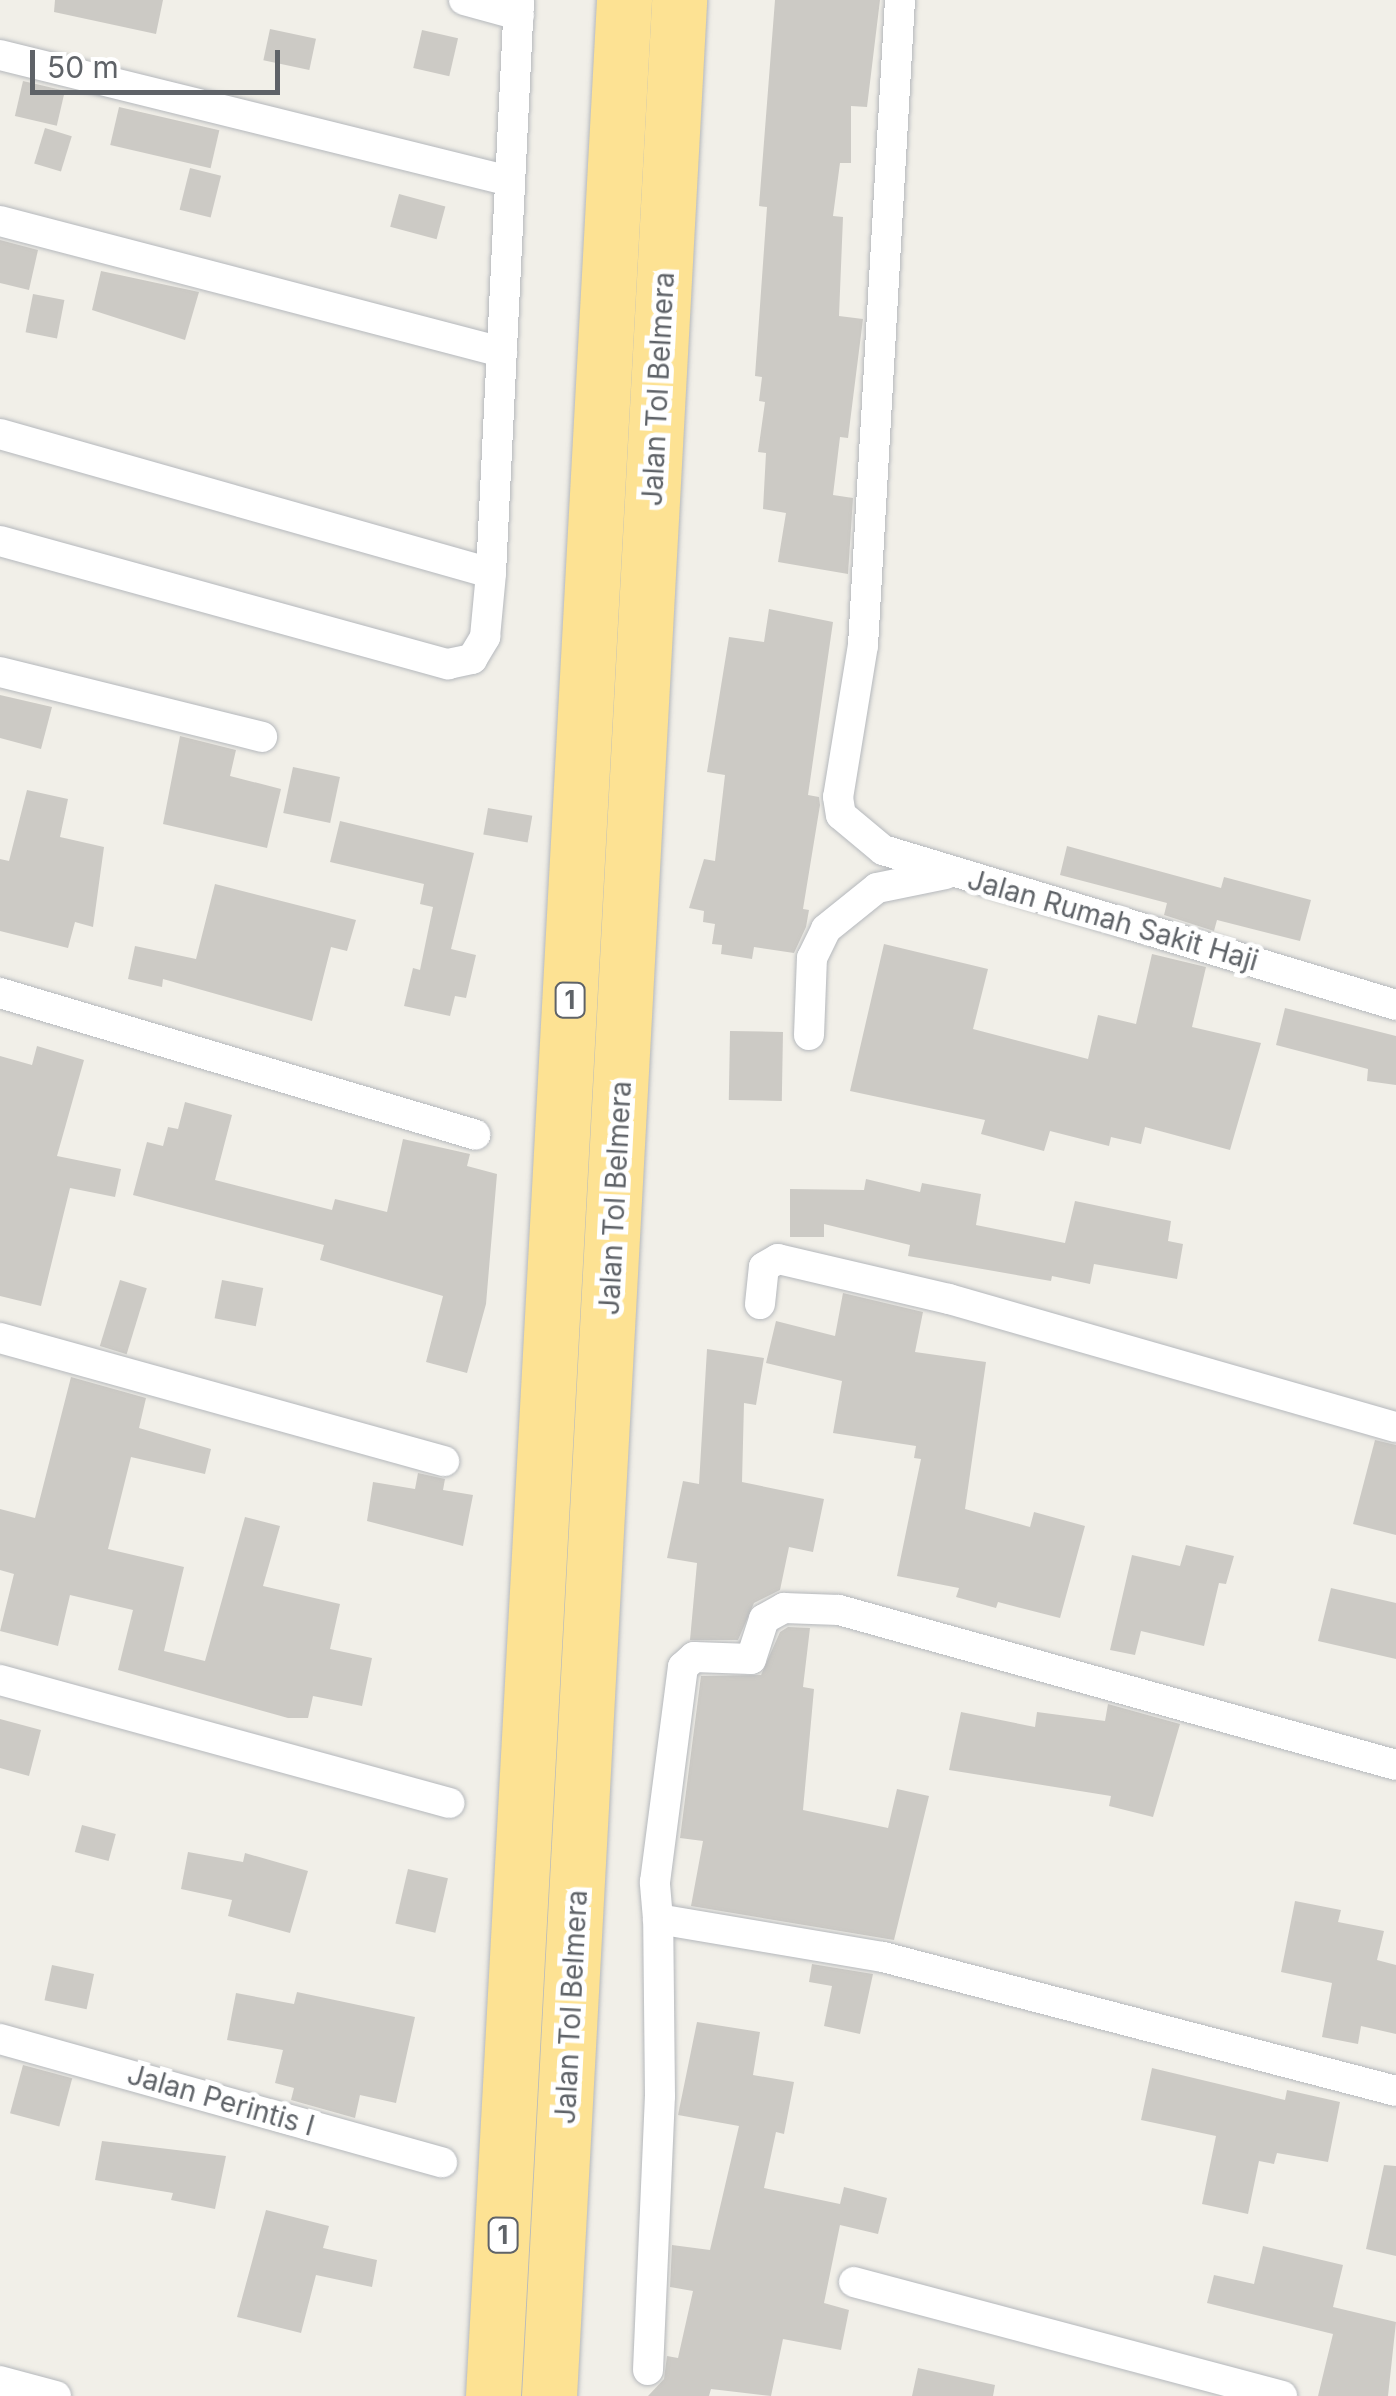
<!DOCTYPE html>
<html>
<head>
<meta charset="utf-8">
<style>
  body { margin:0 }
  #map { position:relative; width:1396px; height:2396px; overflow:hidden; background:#f1efe8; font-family:Inter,sans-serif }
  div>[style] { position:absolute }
  .building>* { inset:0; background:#cccac5; transform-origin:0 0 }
  .roads { filter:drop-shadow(0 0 2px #b5b8bc) drop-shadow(0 0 2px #b5b8bc) }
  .minor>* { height:30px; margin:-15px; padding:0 15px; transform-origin:15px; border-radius:15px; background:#fff }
  .motorway>* { height:55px; margin:-27.5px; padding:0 27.5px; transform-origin:27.5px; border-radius:27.5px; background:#fde293 }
  span { translate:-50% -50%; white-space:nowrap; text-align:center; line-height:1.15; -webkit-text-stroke:10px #fff; paint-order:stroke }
  .shield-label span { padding:2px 8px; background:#fff; border:2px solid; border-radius:8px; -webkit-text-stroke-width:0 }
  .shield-label { font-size:25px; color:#5f6368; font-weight:700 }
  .street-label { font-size:28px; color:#5f6368 }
  .scale { position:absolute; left:30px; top:50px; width:250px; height:45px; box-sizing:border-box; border:5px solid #5f6368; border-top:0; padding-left:12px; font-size:30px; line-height:35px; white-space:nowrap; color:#5f6368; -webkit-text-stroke:8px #fff; paint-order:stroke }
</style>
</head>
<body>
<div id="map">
  <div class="building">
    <div style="clip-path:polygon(55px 0,163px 0,156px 34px,54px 12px)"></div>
    <div style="clip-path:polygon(775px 0,880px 0,867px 107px,851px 106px,851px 163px,840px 163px,833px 216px,843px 217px,839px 316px,863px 319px,848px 438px,840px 437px,833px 495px,853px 498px,848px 574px,778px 562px,786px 513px,763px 509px,766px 453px,758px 452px,765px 402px,759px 401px,762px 377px,755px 376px,767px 207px,759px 206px)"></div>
    <div style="left:270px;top:29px;width:47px;height:32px;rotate:12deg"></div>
    <div style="left:422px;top:30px;width:37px;height:39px;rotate:13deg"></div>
    <div style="left:23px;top:81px;width:43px;height:36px;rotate:13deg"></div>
    <div style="left:119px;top:107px;width:103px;height:39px;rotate:13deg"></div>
    <div style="left:45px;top:128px;width:28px;height:37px;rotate:17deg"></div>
    <div style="left:190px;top:168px;width:32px;height:43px;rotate:14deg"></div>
    <div style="left:399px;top:194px;width:48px;height:34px;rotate:15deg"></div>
    <div style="clip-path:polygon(0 240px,38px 250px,29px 290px,0 283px)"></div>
    <div style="clip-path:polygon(101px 271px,199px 292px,185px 340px,92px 310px)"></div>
    <div style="left:33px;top:294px;width:32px;height:39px;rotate:11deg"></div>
    <div style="clip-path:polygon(769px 609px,833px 622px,808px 795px,819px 797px,820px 805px,803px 909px,809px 910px,806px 927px,794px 953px,754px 947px,752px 959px,721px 954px,722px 945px,712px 944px,715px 924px,703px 922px,704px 911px,689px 908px,704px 859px,715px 861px,725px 775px,707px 772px,729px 637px,764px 642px)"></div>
    <div style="clip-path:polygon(0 695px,52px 707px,41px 749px,0 738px)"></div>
    <div style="clip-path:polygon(180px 736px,236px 750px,230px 776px,281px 789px,267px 848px,163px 824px)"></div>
    <div style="left:293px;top:767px;width:48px;height:47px;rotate:12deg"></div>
    <div style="clip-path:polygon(27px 790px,68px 799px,60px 837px,104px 847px,93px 927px,75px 922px,68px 948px,0 931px,0 859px,9px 861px)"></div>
    <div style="left:488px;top:808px;width:45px;height:27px;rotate:10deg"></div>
    <div style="clip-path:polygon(340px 821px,474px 853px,451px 949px,476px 955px,466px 998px,455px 996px,450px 1016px,404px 1006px,413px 968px,420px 970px,433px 907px,420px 904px,424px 884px,330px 862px)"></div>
    <div style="clip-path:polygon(1067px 846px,1221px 888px,1224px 877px,1311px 900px,1300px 941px,1217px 920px,1214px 931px,1164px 915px,1167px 903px,1060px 875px)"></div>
    <div style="clip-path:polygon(215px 884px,356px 920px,347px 951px,331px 947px,312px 1021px,163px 979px,162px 987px,128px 979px,135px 946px,196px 959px)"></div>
    <div style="clip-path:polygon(884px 944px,988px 969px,973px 1029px,1088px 1059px,1098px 1015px,1136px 1024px,1152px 954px,1206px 967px,1192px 1027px,1261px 1043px,1230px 1150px,1145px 1127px,1141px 1144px,1111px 1137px,1109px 1146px,1050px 1131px,1044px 1151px,981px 1134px,985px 1120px,850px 1091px)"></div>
    <div style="clip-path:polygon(1285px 1008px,1396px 1036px,1396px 1085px,1367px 1081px,1368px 1069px,1276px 1045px)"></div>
    <div style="left:730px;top:1031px;width:53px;height:69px;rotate:1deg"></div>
    <div style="clip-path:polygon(37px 1046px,84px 1060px,57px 1156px,121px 1169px,115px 1197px,70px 1188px,41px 1306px,0 1296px,0 1056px,32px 1065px)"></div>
    <div style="clip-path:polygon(185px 1102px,232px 1115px,215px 1180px,332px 1210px,335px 1199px,387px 1212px,403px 1139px,470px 1154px,467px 1166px,497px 1174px,486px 1304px,467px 1373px,426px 1362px,443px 1296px,320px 1260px,324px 1245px,133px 1195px,147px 1142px,163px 1146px,168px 1127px,178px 1129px)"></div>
    <div style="clip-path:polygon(866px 1179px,920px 1192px,922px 1183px,981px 1194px,976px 1225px,1065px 1243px,1075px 1201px,1171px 1221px,1168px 1241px,1183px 1244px,1177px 1279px,1094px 1264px,1090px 1284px,1052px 1276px,1051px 1281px,908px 1256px,910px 1245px,824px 1224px,824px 1237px,790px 1237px,790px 1189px,864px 1190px)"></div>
    <div style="left:120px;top:1280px;width:28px;height:69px;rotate:17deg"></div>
    <div style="left:222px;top:1280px;width:42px;height:39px;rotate:11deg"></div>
    <div style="clip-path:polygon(843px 1293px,923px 1312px,915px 1352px,986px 1362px,965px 1509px,1030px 1527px,1034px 1512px,1085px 1526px,1060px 1618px,998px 1602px,996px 1608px,956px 1597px,959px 1588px,897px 1576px,921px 1459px,914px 1458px,916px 1446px,833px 1433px,842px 1381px,766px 1363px,776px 1321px,835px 1336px)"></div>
    <div style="clip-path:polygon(707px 1349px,764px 1358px,756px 1405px,744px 1403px,742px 1482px,824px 1499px,813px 1552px,789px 1547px,780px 1590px,754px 1603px,738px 1640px,690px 1640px,697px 1563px,667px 1558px,683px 1481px,699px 1484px)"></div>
    <div style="clip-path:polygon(71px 1377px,146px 1398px,139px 1428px,211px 1449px,205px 1474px,131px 1457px,108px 1549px,184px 1567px,164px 1651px,205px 1661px,245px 1517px,280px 1526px,263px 1586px,340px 1604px,330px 1649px,372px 1658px,362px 1706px,313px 1696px,308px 1718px,288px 1718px,118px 1670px,133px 1610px,70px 1595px,58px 1646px,0 1631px,14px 1574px,0 1570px,0 1509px,35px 1518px)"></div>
    <div style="clip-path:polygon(1375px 1440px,1396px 1445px,1396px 1535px,1353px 1524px)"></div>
    <div style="clip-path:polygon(418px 1473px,445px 1479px,443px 1490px,473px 1495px,463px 1546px,367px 1521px,373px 1482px,415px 1489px)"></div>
    <div style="clip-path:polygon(1186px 1545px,1234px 1556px,1226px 1584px,1219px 1583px,1204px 1646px,1141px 1631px,1135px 1655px,1110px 1650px,1132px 1555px,1180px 1566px)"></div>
    <div style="clip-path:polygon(1331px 1588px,1396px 1603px,1396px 1659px,1318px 1641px)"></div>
    <div style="clip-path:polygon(788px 1627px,810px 1628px,803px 1687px,814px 1689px,803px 1810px,888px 1828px,897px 1789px,929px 1796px,894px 1940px,691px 1906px,703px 1841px,680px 1838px,701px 1676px,761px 1675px,780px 1632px)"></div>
    <div style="clip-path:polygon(1108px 1704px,1180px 1724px,1153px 1817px,1109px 1806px,1111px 1796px,949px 1770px,961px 1712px,1035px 1727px,1037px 1712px,1105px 1721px)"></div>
    <div style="clip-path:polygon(0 1719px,41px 1730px,29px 1776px,0 1768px)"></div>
    <div style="left:82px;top:1825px;width:35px;height:28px;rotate:15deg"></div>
    <div style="clip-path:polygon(188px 1852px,243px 1862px,245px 1853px,308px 1871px,290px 1933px,228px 1916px,232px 1900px,181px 1889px)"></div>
    <div style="left:408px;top:1869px;width:41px;height:56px;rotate:13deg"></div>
    <div style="clip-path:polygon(1295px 1901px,1341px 1910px,1338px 1922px,1384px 1931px,1377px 1960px,1396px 1965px,1396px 2034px,1361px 2026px,1358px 2044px,1322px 2037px,1332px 1983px,1281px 1972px)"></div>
    <div style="clip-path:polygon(812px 1964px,873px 1974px,860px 2034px,824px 2026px,832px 1986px,809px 1982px)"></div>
    <div style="left:52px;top:1965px;width:43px;height:36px;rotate:12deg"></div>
    <div style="clip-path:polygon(297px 1992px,415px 2017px,396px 2103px,360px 2095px,355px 2118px,291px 2100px,294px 2088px,275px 2083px,283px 2050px,227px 2040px,236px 1993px,294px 2004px)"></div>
    <div style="clip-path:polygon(697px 2022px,760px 2032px,753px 2075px,794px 2082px,784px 2134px,776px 2132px,764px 2188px,840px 2204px,844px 2187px,887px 2198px,878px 2234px,840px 2225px,824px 2303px,849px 2310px,841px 2350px,783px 2339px,771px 2396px,711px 2389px,709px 2396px,648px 2396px,664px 2379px,667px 2356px,678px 2358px,693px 2291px,670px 2287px,672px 2245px,710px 2250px,739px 2126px,678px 2115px)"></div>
    <div style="left:23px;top:2065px;width:51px;height:50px;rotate:15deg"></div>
    <div style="clip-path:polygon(1152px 2068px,1285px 2100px,1287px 2090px,1340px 2102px,1328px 2162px,1277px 2153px,1274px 2164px,1259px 2161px,1248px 2214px,1202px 2204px,1216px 2136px,1141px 2120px)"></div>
    <div style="clip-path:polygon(102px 2141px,226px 2156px,215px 2209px,171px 2200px,173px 2193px,95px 2180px)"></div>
    <div style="clip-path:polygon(1384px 2165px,1396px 2166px,1396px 2256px,1366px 2249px)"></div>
    <div style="clip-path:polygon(266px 2210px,329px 2226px,323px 2248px,377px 2260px,372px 2287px,316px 2275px,301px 2333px,237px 2317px)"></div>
    <div style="clip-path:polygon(1263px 2246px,1343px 2265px,1333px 2307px,1396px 2322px,1388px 2396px,1318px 2396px,1333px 2334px,1207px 2303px,1214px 2275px,1254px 2284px)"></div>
    <div style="clip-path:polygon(918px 2368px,995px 2385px,993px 2396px,912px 2396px)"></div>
  </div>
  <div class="roads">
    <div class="minor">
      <div style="left:464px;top:0;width:57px;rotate:15.3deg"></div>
      <div style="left:900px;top:0;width:646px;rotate:93.28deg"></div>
      <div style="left:863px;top:645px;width:154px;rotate:99.3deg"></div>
      <div style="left:838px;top:797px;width:18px;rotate:81deg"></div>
      <div style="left:841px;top:815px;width:55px;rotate:39.8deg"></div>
      <div style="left:883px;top:850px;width:536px;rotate:16.81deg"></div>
      <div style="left:0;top:55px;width:525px;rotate:13.88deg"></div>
      <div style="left:0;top:221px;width:519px;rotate:14.63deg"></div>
      <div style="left:0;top:434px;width:510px;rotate:15.81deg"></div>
      <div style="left:0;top:541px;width:465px;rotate:15.4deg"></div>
      <div style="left:448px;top:664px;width:25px;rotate:-12deg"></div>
      <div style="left:472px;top:659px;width:26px;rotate:-59deg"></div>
      <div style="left:485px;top:637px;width:64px;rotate:-84.6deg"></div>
      <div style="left:491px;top:573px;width:574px;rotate:-87.2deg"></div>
      <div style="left:0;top:672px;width:270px;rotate:13.9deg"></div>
      <div style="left:0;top:993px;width:496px;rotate:16.6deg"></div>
      <div style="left:809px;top:1035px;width:77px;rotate:-87.8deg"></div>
      <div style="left:812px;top:958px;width:32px;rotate:-64deg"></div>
      <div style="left:826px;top:929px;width:65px;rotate:-38.8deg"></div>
      <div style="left:877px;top:888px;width:70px;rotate:-11.5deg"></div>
      <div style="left:760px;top:1304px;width:37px;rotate:-84deg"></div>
      <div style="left:764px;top:1267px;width:16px;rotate:-30deg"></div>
      <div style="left:778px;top:1259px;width:176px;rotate:13.2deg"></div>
      <div style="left:949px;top:1299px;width:465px;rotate:16deg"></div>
      <div style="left:0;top:1338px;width:461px;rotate:15.5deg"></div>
      <div style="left:0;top:1680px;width:466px;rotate:15.3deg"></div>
      <div style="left:658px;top:1919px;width:37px;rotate:-95deg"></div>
      <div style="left:655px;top:1882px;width:217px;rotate:-82.6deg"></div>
      <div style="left:683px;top:1667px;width:15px;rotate:-42deg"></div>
      <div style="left:694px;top:1657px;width:57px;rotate:2deg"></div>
      <div style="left:751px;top:1659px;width:42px;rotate:-72deg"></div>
      <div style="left:764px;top:1619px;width:23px;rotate:-29deg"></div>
      <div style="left:784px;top:1608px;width:55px;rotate:2.1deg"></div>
      <div style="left:839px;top:1610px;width:578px;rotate:15.55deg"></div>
      <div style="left:0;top:2039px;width:459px;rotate:15.6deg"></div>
      <div style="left:854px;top:2282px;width:443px;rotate:14.9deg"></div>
      <div style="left:648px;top:2370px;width:274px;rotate:-87.5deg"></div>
      <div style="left:660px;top:2096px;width:177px;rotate:-90.6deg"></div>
      <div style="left:658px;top:1919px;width:228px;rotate:9.6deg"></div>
      <div style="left:883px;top:1957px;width:530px;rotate:14.64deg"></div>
      <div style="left:0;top:2381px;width:58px;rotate:15deg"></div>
    </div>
    <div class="motorway">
      <div style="left:493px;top:2396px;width:2400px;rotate:-86.87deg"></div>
      <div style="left:549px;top:2396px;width:2400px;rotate:-86.89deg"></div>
    </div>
  </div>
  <div class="shield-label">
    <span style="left:570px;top:1000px">1</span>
    <span style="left:503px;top:2235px">1</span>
  </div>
  <div class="street-label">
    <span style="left:658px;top:389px;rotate:-87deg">Jalan Tol Belmera</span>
    <span style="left:1113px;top:920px;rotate:16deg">Jalan Rumah Sakit Haji</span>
    <span style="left:615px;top:1198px;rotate:-87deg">Jalan Tol Belmera</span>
    <span style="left:571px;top:2007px;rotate:-87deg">Jalan Tol Belmera</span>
    <span style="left:221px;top:2100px;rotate:16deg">Jalan Perintis I</span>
  </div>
  <div class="scale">50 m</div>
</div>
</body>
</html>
